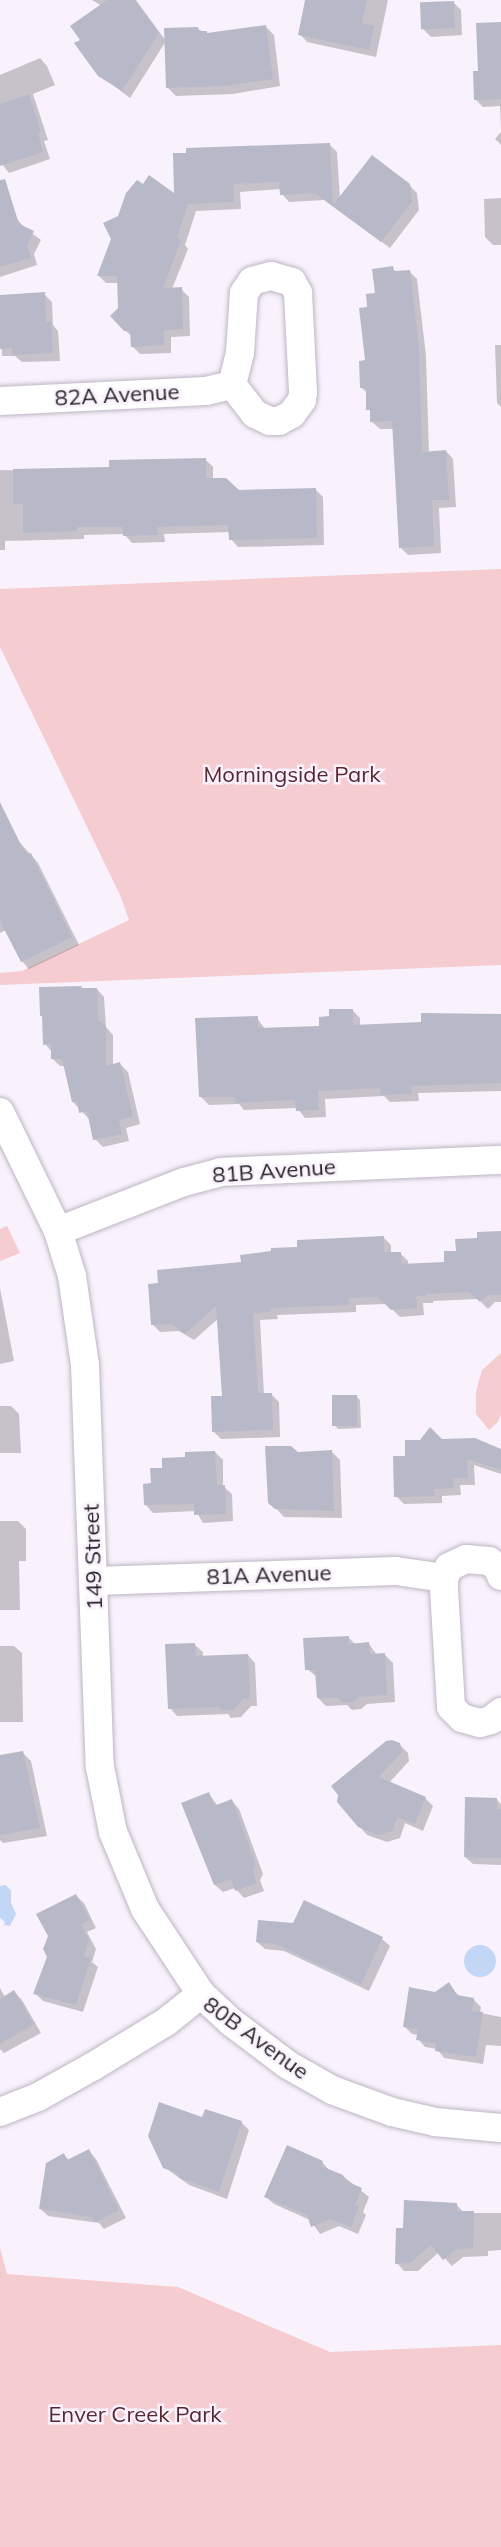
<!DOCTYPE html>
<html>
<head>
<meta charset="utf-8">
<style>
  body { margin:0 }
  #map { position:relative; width:501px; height:2547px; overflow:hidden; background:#f9f2fd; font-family:Mulish,sans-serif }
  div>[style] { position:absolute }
  .green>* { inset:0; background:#f5ccd0 }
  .water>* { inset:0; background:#c1d7f5 }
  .round { border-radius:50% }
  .shadow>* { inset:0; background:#0003 }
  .building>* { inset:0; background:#b8b9c8; transform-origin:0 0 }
  .roads { filter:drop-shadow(0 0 2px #bdb5c2) drop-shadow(0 0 2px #bdb5c2) }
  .street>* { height:28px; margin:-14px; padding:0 14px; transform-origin:14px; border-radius:14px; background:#fff }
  span { translate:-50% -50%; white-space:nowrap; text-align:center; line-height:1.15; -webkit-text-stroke:5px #f9f2fd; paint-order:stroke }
  .street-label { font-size:22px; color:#262227 }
  .park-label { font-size:22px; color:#5a262f }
</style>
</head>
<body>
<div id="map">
  <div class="green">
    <div style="clip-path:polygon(501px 569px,501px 965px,0 985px,0 973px,22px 971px,129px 920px,120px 895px,0 647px,0 589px)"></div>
    <div style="clip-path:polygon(7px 1226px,20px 1253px,0 1261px,0 1229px)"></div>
    <div style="clip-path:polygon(501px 1353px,501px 1415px,498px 1422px,489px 1430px,476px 1414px,476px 1392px,482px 1370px)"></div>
    <div style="clip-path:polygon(0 2248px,7px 2274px,178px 2287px,330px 2352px,501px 2345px,501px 2547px,0 2547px)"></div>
  </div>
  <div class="water">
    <div style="clip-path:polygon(5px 1885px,11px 1890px,11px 1903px,16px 1914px,10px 1926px,4px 1925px,5px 1922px,0 1918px,0 1886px)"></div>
    <div class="round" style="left:464px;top:1945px;width:32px;height:32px"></div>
  </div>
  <div class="shadow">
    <div style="clip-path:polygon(92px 0,136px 0,166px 41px,130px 98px,100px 75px,102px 6px)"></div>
    <div style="clip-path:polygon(307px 0,388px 0,376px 57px,307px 42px,300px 34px)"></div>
    <div style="clip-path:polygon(453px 2px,461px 10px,462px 35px,431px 37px,423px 29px)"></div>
    <div style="clip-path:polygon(501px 24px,501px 130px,500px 106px,483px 107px,475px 99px,479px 72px)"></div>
    <div style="clip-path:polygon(266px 27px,274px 35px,280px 86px,233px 94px,176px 96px,168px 88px,198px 29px,208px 34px)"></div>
    <div style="clip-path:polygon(40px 58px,47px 66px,55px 85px,33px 94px,48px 140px,44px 141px,50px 159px,9px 173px,0 161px,0 75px)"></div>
    <div style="clip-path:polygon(501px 132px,501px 145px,495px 139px)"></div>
    <div style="clip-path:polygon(329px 144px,337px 152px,340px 199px,409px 185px,417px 193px,419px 210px,390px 248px,324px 200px,289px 202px,282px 194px,281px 189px,240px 192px,241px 209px,196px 211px,185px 245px,188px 249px,172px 289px,181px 289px,189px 297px,190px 336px,171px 337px,171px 353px,140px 354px,132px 346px,132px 337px,112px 316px,120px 309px,119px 283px,106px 283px,99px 276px,120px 217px,143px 186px,176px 196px)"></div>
    <div style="clip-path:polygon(501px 198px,501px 245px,493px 245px,485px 237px,484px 199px)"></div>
    <div style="clip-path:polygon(0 200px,25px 228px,41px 240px,34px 254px,37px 265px,0 277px)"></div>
    <div style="clip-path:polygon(392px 268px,397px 273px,409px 271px,417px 279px,426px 356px,429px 453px,446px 451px,453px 459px,456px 507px,439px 508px,441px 553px,408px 555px,400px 547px,394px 429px,380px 429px,372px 422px,367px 393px,361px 387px,367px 362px,369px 308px)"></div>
    <div style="clip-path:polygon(44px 294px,52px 302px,53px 325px,58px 331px,60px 361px,22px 362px,15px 356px,2px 356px,0 296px)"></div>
    <div style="clip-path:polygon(495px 345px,501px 345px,501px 407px,497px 403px)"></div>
    <div style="clip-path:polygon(205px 459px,213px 467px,213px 480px,239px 491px,315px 489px,323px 497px,324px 545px,238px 547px,231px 539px,230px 532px,164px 534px,165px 542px,132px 543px,124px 534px,84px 535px,84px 539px,5px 541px,5px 550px,0 550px,0 470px,44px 471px,111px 468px)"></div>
    <div style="clip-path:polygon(0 804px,15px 837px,38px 863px,79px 945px,29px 969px,22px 961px,6px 930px,0 933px)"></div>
    <div style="clip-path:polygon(97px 989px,104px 997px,106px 1027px,113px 1035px,113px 1065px,120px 1064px,128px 1072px,140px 1124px,126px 1128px,129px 1141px,103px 1147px,95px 1139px,90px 1120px,73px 1102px,65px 1066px,60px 1066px,53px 1059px,52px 1052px,45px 1044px)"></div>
    <div style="clip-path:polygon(352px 1010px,360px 1018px,360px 1026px,423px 1024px,501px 1016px,501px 1091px,418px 1093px,419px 1101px,390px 1102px,384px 1096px,325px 1099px,326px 1117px,305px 1118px,297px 1108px,244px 1110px,239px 1104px,209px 1105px,201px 1097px,257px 1018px,265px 1029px,321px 1027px,331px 1018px)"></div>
    <div style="clip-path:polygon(501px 1233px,501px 1302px,495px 1302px,488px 1309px,478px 1299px,433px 1301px,433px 1303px,423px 1303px,424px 1315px,400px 1317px,387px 1304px,356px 1305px,356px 1312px,277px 1315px,278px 1319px,260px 1320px,264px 1395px,271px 1394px,279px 1402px,280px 1437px,221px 1439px,213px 1431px,224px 1397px,219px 1318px,194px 1340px,179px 1331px,160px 1332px,152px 1324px,242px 1264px,299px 1249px,383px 1237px,391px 1245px,391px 1253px,400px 1253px,408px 1261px,408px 1265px,446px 1264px,457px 1252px,479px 1240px)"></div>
    <div style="clip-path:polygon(0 1288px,14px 1361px,0 1364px)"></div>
    <div style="clip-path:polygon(356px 1396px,360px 1400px,361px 1428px,338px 1429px,334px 1425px)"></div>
    <div style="clip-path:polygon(0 1406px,11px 1406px,19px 1414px,21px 1453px,0 1453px,0 1465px)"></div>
    <div style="clip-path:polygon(441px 1440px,501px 1450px,501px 1474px,474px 1465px,475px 1485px,460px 1485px,461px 1495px,442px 1496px,442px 1503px,404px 1504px,396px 1496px,407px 1458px)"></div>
    <div style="clip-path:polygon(215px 1452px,223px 1460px,223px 1486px,232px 1494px,233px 1521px,203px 1523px,196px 1511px,153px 1513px,146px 1505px,152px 1485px,164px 1469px,187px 1459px)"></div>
    <div style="clip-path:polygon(332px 1452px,340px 1460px,342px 1518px,284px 1517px,270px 1502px,297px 1454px)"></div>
    <div style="clip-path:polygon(0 1521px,18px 1521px,26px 1529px,26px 1561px,19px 1561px,20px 1610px,0 1610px)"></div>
    <div style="clip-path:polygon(348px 1637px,356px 1645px,369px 1644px,377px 1655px,385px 1655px,393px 1663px,395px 1702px,367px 1704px,361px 1709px,352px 1710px,347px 1705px,326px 1706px,318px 1698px,317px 1677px,307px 1669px)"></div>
    <div style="clip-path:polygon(195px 1645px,203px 1652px,203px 1657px,248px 1655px,255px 1663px,257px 1706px,251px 1706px,241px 1717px,231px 1718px,228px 1714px,177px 1716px,170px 1708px)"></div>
    <div style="clip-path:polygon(0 1646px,14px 1646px,22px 1653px,23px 1722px,0 1722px)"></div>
    <div style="clip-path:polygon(387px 1742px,399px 1744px,408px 1753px,409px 1761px,389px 1783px,425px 1798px,433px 1806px,423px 1831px,405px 1823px,400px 1838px,387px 1842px,367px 1835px,359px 1826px)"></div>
    <div style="clip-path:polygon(23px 1753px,31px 1761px,47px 1836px,3px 1843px,0 1840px,0 1757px)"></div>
    <div style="clip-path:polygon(209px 1794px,218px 1806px,232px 1801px,239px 1809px,263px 1874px,260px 1880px,264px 1891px,244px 1898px,235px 1888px,223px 1892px,215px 1885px)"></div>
    <div style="clip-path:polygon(496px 1799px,501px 1804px,501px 1865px,473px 1864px,465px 1857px)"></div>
    <div style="clip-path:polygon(76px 1896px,84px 1903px,96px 1928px,87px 1932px,96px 1949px,92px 1962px,98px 1967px,83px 2012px,43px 2001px,35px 1993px)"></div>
    <div style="clip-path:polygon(382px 1939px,390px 1946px,369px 1991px,284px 1951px,265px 1949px,257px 1942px)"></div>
    <div style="clip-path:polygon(448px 1984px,460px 1997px,473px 1999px,481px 2007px,480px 2013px,501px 2017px,501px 2046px,486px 2045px,483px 2064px,444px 2058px,437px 2049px,425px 2047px,418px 2039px,418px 2035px,412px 2034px,404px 2026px,435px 1993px)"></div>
    <div style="clip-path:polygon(0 1988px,5px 1997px,14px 1992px,22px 2000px,41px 2033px,4px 2053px,0 2049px)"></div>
    <div style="clip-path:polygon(203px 2118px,241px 2122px,249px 2130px,227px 2199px,189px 2185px,164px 2167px)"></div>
    <div style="clip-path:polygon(89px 2151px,96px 2159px,126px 2218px,104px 2229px,99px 2223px,48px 2216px,40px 2208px,64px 2155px,69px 2160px)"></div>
    <div style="clip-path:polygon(322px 2162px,330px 2171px,343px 2176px,369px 2197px,363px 2212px,366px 2215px,358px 2234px,339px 2226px,320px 2234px,310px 2220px,274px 2204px,266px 2197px)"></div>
    <div style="clip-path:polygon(456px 2204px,464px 2213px,501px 2213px,501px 2250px,488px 2251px,488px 2256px,463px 2257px,452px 2266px,439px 2252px,418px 2271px,404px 2271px,397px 2263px,405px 2230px)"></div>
  </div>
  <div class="building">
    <div style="clip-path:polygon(107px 0,135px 0,159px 33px,122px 91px,98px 76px,74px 43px,80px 40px,70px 26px)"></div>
    <div style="clip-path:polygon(305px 0,367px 0,362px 23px,374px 26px,369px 50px,298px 35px)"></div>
    <div style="left:454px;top:1px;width:27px;height:34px;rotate:88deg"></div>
    <div style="clip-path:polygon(501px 22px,501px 99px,474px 100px,473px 71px,478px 71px,476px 23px)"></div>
    <div style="clip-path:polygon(266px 25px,273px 79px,224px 86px,166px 88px,164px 28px,198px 27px,199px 31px,207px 31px,207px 33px)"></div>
    <div style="clip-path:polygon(29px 94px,41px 132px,38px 133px,43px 152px,0 166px,0 104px)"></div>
    <div style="clip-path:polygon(330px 143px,333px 205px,372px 155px,410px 184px,412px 202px,381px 242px,315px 193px,280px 195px,279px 182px,233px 184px,234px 202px,188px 204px,177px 238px,181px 240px,163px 288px,182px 287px,183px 329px,164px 330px,164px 345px,131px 347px,130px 331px,124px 331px,110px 316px,118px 308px,117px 276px,97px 276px,111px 239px,103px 223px,118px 216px,126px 193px,137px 180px,143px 184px,149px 175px,174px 193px,173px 153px,186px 153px,186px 148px)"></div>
    <div style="clip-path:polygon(5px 179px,19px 224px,34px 231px,27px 245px,31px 258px,0 267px,0 180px)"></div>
    <div style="clip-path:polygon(393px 266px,394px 271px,410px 270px,412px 286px,419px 347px,422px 452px,446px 450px,449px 500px,432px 500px,434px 546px,399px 548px,392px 421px,370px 422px,370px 410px,366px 410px,366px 388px,360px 388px,359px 361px,365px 360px,359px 308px,367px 307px,366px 294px,375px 293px,372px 269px)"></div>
    <div style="clip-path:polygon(45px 292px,46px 322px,51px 321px,53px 353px,12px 355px,12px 348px,0 349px,0 295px)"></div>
    <div style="clip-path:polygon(206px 458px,206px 478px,226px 478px,239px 490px,316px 488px,317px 538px,229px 540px,228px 525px,157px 527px,158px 535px,123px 536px,123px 527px,77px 527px,77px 531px,23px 533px,23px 504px,13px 504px,13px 469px,109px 467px,109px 460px)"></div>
    <div style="clip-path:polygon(0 802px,23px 849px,28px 854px,31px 853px,72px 937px,21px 962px,0 921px)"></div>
    <div style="clip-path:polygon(81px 986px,82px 988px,97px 988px,98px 1020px,106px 1026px,106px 1066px,120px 1062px,133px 1117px,119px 1120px,122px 1134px,93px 1140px,87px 1111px,79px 1113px,77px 1101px,72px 1102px,62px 1059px,51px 1059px,51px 1044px,43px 1045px,42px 1016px,40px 1016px,39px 987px)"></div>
    <div style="clip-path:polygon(329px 1009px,353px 1009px,353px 1025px,421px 1022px,421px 1013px,501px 1014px,501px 1083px,411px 1086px,412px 1094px,381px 1095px,380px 1088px,318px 1091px,319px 1110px,296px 1111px,295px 1100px,235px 1103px,235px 1097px,199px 1097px,195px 1018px,258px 1016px,258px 1028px,319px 1026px,319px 1017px,329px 1016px)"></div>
    <div style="clip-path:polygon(501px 1231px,501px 1295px,487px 1295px,480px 1302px,469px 1292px,426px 1294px,426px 1296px,416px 1296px,417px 1308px,391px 1310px,378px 1297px,349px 1298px,349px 1305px,270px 1308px,271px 1312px,253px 1313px,258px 1393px,272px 1393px,273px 1430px,212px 1432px,211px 1396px,222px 1396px,216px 1306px,185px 1334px,171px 1324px,151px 1325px,148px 1284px,158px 1283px,157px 1270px,241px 1262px,240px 1255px,271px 1251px,271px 1248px,297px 1247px,297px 1240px,384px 1236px,384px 1252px,401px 1252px,401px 1264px,444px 1262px,444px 1251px,456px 1251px,455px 1239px,477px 1238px,477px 1232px)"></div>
    <div style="left:332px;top:1395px;width:25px;height:31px"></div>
    <div style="clip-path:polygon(430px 1427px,442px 1439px,475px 1438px,501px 1449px,501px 1470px,467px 1459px,468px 1478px,453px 1478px,454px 1488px,434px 1489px,435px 1496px,394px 1497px,393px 1456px,405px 1456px,405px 1440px,420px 1440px)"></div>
    <div style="clip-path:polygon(265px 1446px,291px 1446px,298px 1452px,332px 1450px,334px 1511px,275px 1509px,268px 1503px)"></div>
    <div style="clip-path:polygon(215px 1451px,217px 1485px,225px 1485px,226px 1514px,194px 1515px,194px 1504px,144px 1505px,143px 1484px,151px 1483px,150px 1468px,162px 1468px,162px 1458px,185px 1457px,185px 1452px)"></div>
    <div style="clip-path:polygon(349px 1636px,349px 1644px,369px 1642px,370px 1654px,385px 1653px,387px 1695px,359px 1697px,353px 1702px,343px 1703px,338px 1698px,317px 1698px,315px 1670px,305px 1670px,303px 1638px)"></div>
    <div style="clip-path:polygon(195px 1643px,196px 1656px,248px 1654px,250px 1699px,243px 1699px,233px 1710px,222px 1710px,219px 1707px,168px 1709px,165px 1644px)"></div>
    <div style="clip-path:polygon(392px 1740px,400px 1743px,402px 1752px,379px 1777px,426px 1797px,415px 1824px,398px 1817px,392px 1831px,378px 1835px,358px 1827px,337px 1802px,338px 1795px,331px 1786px,386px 1741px)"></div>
    <div style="clip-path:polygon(23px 1751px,40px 1828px,0 1835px,0 1755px)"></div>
    <div style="clip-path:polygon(209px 1792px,214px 1806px,232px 1799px,256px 1865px,253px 1871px,257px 1883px,235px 1891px,231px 1879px,214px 1885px,181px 1803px)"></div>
    <div style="clip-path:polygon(465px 1797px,497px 1798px,497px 1809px,501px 1809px,501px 1858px,464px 1857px)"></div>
    <div style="clip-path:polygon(76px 1894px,90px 1920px,81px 1924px,89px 1940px,84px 1956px,91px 1958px,76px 2005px,33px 1994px,47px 1957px,43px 1949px,48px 1936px,36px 1914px)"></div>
    <div style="clip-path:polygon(304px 1900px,383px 1937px,361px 1984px,275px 1944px,256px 1942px,258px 1920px,293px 1923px)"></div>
    <div style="clip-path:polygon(449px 1982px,457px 1995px,474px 1998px,472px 2011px,483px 2012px,476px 2057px,435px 2051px,436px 2043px,416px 2040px,418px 2029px,403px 2027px,409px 1987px,435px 1992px)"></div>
    <div style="clip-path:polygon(14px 1990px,34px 2024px,0 2044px,0 1999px)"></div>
    <div style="clip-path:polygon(159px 2102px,202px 2117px,205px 2109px,242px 2121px,219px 2192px,180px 2178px,177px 2173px,163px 2168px,148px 2136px)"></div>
    <div style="clip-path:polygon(287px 2145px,323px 2161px,321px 2166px,343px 2175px,346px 2181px,362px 2188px,355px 2205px,359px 2206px,351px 2227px,330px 2219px,311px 2227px,307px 2215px,264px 2197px)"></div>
    <div style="clip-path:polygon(89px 2149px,119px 2210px,95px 2222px,92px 2217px,39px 2209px,46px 2163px,64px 2153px,67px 2160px)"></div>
    <div style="clip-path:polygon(404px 2200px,457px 2203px,457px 2211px,474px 2211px,473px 2248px,455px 2250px,443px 2260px,431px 2245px,410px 2263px,395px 2264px,396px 2228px,403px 2228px)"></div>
  </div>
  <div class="roads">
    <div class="street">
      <div style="left:271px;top:276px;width:22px;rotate:16deg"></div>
      <div style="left:292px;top:282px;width:13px;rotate:61deg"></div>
      <div style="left:298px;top:293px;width:99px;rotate:87.1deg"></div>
      <div style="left:303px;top:392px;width:8px;rotate:97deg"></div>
      <div style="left:302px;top:400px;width:17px;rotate:126deg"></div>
      <div style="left:292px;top:414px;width:15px;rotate:152deg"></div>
      <div style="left:279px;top:421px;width:9px;rotate:180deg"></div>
      <div style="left:270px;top:421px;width:17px;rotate:-155deg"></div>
      <div style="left:255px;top:414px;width:37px;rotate:-128deg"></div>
      <div style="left:232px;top:385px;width:33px;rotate:-76deg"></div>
      <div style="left:240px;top:353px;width:60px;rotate:-86.2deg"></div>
      <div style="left:244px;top:293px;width:14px;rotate:-56deg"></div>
      <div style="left:252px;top:281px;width:20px;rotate:-15deg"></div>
      <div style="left:0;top:401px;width:206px;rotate:-2.8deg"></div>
      <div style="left:206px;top:391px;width:27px;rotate:-13deg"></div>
      <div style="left:0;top:1112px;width:132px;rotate:64deg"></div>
      <div style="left:58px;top:1231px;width:47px;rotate:72.7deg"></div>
      <div style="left:72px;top:1276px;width:90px;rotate:81.7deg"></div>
      <div style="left:85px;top:1365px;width:402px;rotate:87.9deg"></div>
      <div style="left:100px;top:1767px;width:66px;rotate:78.7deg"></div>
      <div style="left:113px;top:1832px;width:83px;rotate:67.4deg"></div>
      <div style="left:145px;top:1909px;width:102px;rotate:56.6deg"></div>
      <div style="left:201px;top:1994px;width:41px;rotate:43deg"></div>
      <div style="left:231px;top:2022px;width:71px;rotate:37deg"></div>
      <div style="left:288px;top:2065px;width:51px;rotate:29.6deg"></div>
      <div style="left:332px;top:2090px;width:64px;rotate:20.1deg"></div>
      <div style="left:392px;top:2112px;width:44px;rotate:13.1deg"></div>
      <div style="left:435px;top:2122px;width:66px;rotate:5.2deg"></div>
      <div style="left:58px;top:1231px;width:135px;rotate:-21.3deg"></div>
      <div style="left:184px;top:1182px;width:38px;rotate:-15deg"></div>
      <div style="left:221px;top:1172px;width:280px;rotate:-2.5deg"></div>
      <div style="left:501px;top:1576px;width:9px;rotate:-111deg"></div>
      <div style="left:498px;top:1568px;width:11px;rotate:-142deg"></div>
      <div style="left:489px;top:1561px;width:23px;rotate:-175deg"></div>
      <div style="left:466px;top:1559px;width:19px;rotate:155deg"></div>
      <div style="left:449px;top:1567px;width:12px;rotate:114deg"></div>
      <div style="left:444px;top:1578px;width:11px;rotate:90deg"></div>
      <div style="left:444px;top:1589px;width:118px;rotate:86.6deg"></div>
      <div style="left:451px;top:1707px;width:16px;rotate:45deg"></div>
      <div style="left:462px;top:1718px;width:19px;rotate:16deg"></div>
      <div style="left:480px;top:1723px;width:11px;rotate:-15deg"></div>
      <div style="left:491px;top:1720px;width:13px;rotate:-39deg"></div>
      <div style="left:94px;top:1581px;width:302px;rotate:-1.9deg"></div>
      <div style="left:396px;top:1571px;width:49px;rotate:8.3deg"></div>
      <div style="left:0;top:2112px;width:41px;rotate:-21.5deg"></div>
      <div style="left:38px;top:2097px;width:62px;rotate:-29.1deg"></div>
      <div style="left:92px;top:2067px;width:87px;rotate:-31.3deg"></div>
      <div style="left:166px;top:2022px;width:45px;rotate:-38.7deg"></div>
    </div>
  </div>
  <div class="street-label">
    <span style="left:117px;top:395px;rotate:-3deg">82A Avenue</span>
    <span style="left:274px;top:1171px;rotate:-4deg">81B Avenue</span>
    <span style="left:93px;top:1557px;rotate:-92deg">149 Street</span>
    <span style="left:269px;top:1575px;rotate:-2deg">81A Avenue</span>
    <span style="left:256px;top:2038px;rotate:36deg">80B Avenue</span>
  </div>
  <div class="park-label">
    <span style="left:292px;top:775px">Morningside Park</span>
    <span style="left:135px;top:2415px">Enver Creek Park</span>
  </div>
</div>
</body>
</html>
